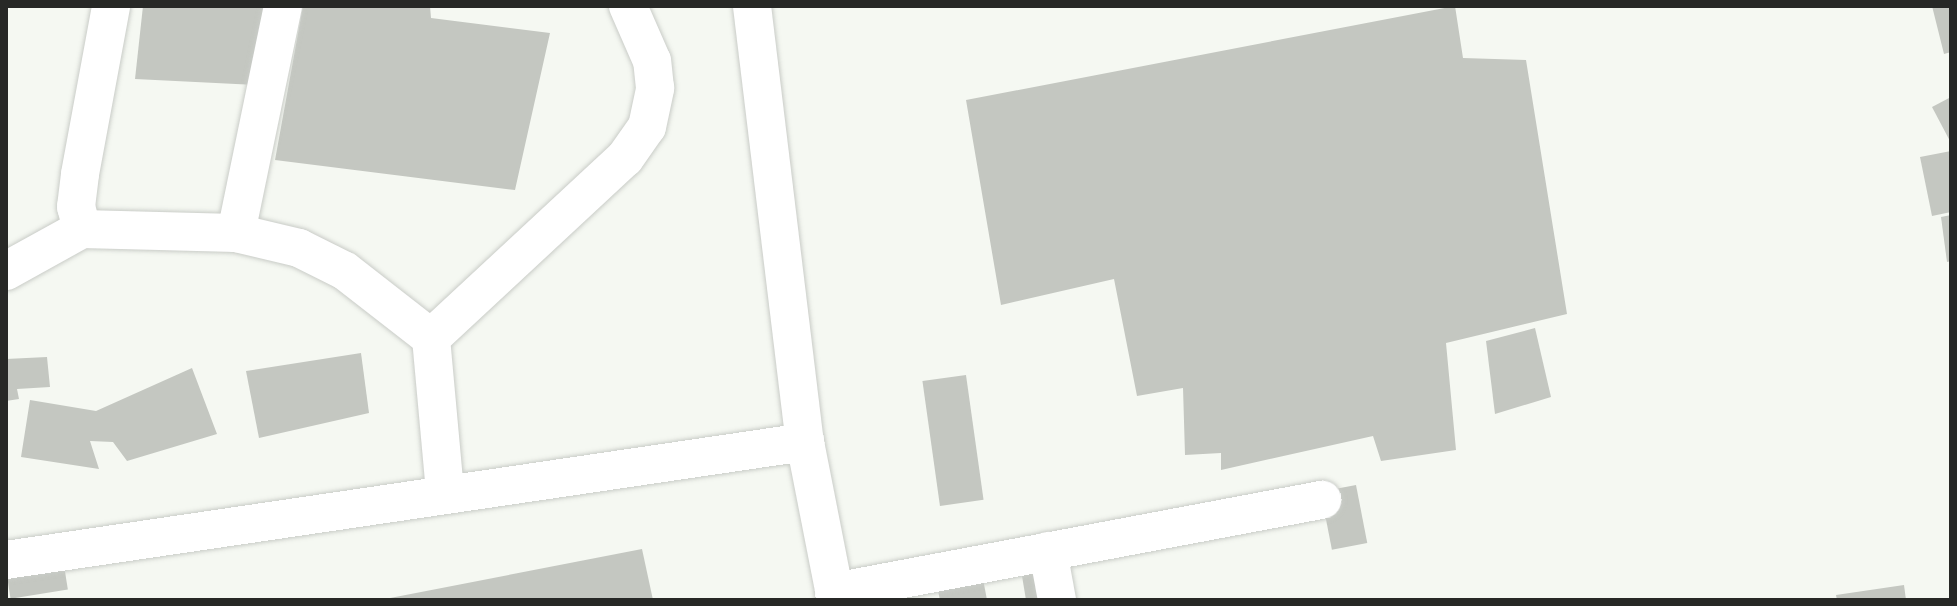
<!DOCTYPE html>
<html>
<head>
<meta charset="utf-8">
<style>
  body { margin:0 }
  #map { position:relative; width:1957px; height:606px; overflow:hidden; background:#f5f8f2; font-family:Montserrat,sans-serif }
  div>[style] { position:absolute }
  .building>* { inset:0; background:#c4c7c1; transform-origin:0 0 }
  .roads { filter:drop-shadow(0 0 2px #c9ccc7) drop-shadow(0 0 2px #c9ccc7) }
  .minor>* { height:38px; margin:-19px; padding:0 19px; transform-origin:19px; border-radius:19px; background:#fff }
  span { translate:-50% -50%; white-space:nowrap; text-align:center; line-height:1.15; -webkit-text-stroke:6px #fff; paint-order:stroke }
  .frame { position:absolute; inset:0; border:8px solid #272826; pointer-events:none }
</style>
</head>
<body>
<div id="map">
  <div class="building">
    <div style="clip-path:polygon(143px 6px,265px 6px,256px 85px,135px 79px)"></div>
    <div style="clip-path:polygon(303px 6px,430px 6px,431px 18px,550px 33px,515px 190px,275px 160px)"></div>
    <div style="clip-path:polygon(1455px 6px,1463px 58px,1526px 60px,1567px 314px,1446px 343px,1456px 450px,1381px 461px,1373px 436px,1221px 470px,1221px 453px,1185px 455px,1183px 388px,1137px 396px,1114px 279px,1001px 305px,966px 100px)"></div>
    <div style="clip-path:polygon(1932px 6px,1951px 6px,1951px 52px,1944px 54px)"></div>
    <div style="clip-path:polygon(1951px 97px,1951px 143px,1932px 107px)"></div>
    <div style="clip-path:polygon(1951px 151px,1951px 212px,1932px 216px,1920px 157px)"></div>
    <div style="clip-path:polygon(1951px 215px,1951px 261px,1947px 262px,1941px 217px)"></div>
    <div style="clip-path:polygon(1535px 328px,1551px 397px,1495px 414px,1486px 341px)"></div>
    <div style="clip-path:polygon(361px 353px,369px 413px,259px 438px,246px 371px)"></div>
    <div style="clip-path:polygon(47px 357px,50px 387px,17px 389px,19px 399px,6px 401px,6px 359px)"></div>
    <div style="clip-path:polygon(192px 368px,217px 434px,127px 461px,113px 442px,90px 441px,99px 469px,21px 457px,30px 400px,96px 411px)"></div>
    <div style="left:966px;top:375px;width:126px;height:44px;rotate:82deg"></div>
    <div style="left:1356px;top:485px;width:59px;height:36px;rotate:79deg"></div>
    <div style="clip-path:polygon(642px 549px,653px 600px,385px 600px,385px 599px)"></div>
    <div style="left:63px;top:559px;width:31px;height:58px;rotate:81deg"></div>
    <div style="clip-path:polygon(1043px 571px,1049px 600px,1026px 600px,1022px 576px)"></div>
    <div style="clip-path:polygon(983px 579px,987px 600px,940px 600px,938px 591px)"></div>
    <div style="clip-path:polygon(1904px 585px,1906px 600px,1837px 600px,1836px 595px)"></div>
  </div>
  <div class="roads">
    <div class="minor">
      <div style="left:752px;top:6px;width:439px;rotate:83.1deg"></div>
      <div style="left:805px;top:442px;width:161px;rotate:78.9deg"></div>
      <div style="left:82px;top:229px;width:23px;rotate:-105deg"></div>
      <div style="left:76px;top:207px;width:33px;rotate:-83deg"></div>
      <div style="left:80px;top:174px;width:171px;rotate:-79.5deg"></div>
      <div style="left:236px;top:233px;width:232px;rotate:-78.3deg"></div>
      <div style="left:6px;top:271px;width:87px;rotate:-28.9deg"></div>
      <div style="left:82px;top:229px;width:154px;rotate:1.5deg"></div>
      <div style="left:236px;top:233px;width:65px;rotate:13.4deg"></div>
      <div style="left:299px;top:248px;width:51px;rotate:26.6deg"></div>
      <div style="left:345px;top:271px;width:109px;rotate:37.9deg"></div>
      <div style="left:431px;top:338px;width:155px;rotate:84.8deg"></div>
      <div style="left:431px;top:338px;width:265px;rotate:-42.9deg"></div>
      <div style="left:625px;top:158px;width:38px;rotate:-55deg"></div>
      <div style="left:647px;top:127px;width:40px;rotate:-78deg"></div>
      <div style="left:655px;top:88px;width:27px;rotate:-96deg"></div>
      <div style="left:652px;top:61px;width:60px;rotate:-113.6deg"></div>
      <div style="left:1048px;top:551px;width:50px;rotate:79.6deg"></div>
      <div style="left:6px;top:560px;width:808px;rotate:-8.4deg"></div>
      <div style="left:834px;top:592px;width:497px;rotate:-10.7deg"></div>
    </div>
  </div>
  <div class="frame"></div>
</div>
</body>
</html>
